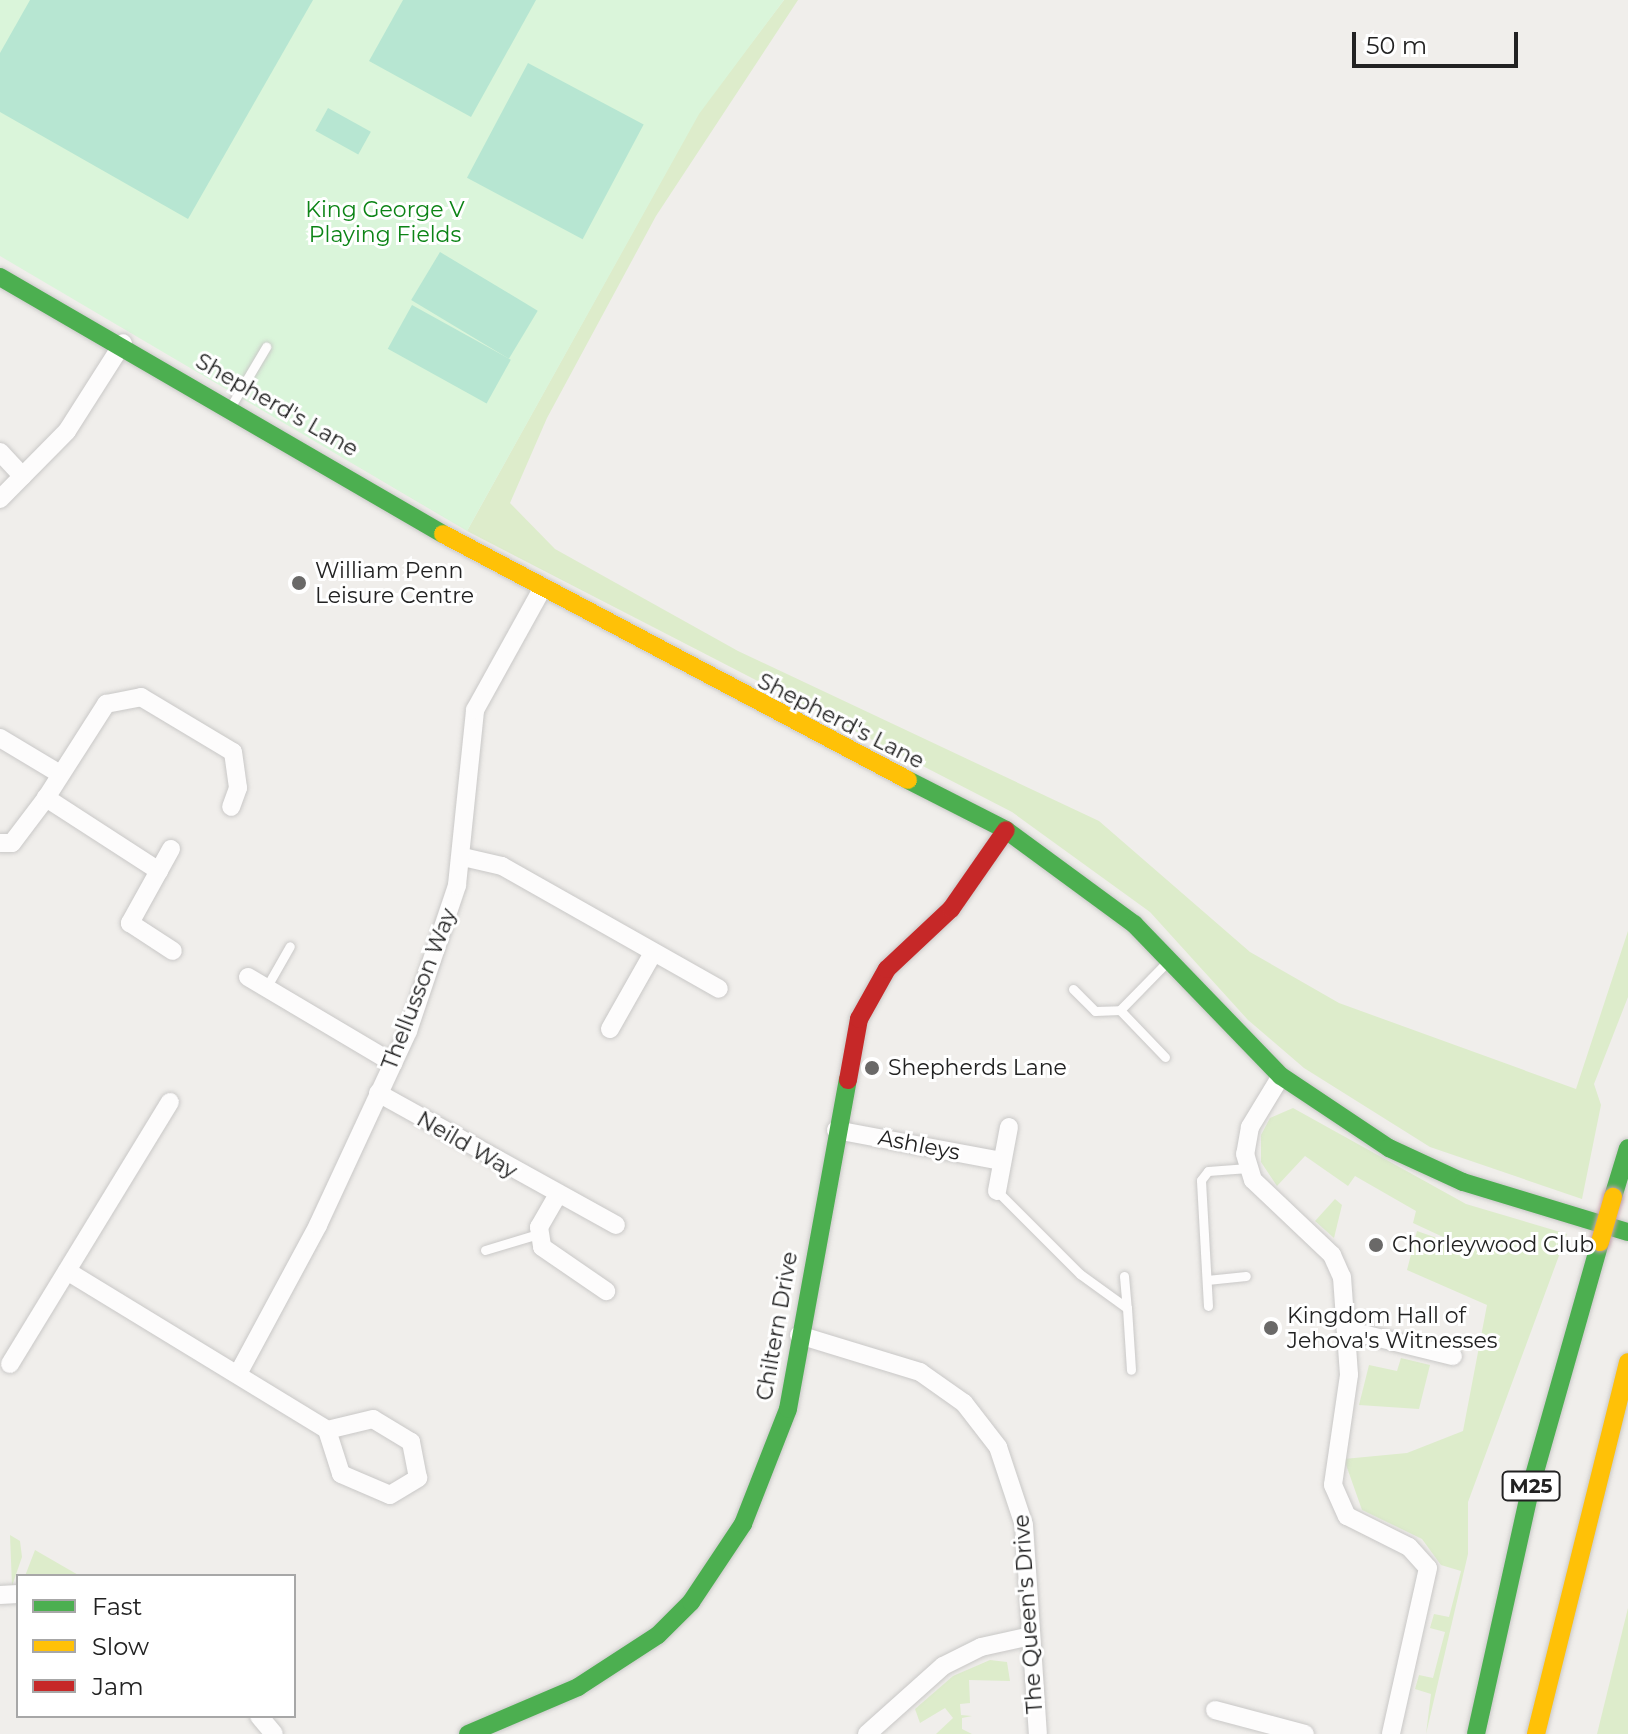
<!DOCTYPE html>
<html>
<head>
<meta charset="utf-8">
<style>
  body { margin:0 }
  #map { position:relative; width:1628px; height:1734px; overflow:hidden; background:#f0eeeb; font-family:Montserrat,sans-serif }
  div>[style] { position:absolute }
  .grass>* { inset:0; background:#ddeccb }
  .park>* { inset:0; background:#daf5da }
  .pitch>* { inset:0; background:#b7e6d2; transform-origin:0 0 }
  .roads { filter:drop-shadow(0 0 2px #c9c8c7) drop-shadow(0 0 2px #c9c8c7) }
  .lane>* { height:9px; margin:-4.5px; padding:0 4.5px; transform-origin:4.5px; border-radius:4.5px; background:#fdfcfc }
  .street>* { height:18px; margin:-9px; padding:0 9px; transform-origin:9px; border-radius:9px; background:#fdfcfc }
  .fast>* { height:18px; margin:-9px; padding:0 9px; transform-origin:9px; border-radius:9px; background:#4caf50 }
  .slow>* { height:18px; margin:-9px; padding:0 9px; transform-origin:9px; border-radius:9px; background:#ffc107 }
  .jam>* { height:18px; margin:-9px; padding:0 9px; transform-origin:9px; border-radius:9px; background:#c62828 }
  .bridges { filter:drop-shadow(0 0 2px #c5a2ac) drop-shadow(0 0 2px #c5a2ac) }
  .slow-bridge>* { height:18px; margin:-9px; padding:0 9px; transform-origin:9px; border-radius:9px; background:#ffc107 }
  .dots>* { width:22px; height:22px; translate:-50% -50%; box-sizing:border-box; border:4px solid #fff; border-radius:50% }
  span { translate:-50% -50%; white-space:nowrap; text-align:center; line-height:1.15; -webkit-text-stroke:6px #fff; paint-order:stroke }
  .shield-label span { padding:2px 6px; background:#fff; border:2px solid; border-radius:6px; -webkit-text-stroke-width:0 }
  .shield-label { font-size:20px; color:#222; font-weight:700 }
  .park-label { font-size:22px; color:#0c8416 }
  .street-label { font-size:22px; color:#222 }
  .poi-label { font-size:22px; color:#222 }
  .left { translate:0 -50%; text-align:left }
  .legend { position:absolute; left:16px; top:1574px; width:280px; height:144px; box-sizing:border-box; background:#fff; border:2px solid #a7a7a7; margin:0; padding:10px 14px; list-style:none; font-size:24px; color:#222 }
  .legend li { display:flex; align-items:center; gap:16px; height:40px }
  .legend b { width:40px; border:2px solid #a7a7a7 }
  .scale { position:absolute; left:1352px; top:32px; width:166px; height:36px; box-sizing:border-box; border:4px solid #222; border-top:0; padding-left:10px; font-size:24px; line-height:28px; white-space:nowrap; color:#222; -webkit-text-stroke:6px #fff; paint-order:stroke }
</style>
</head>
<body>
<div id="map">
  <div class="grass">
    <div style="clip-path:polygon(784px 0,798px 0,656px 216px,547px 418px,510px 503px,555px 549px,738px 651px,1099px 821px,1250px 952px,1339px 1003px,1576px 1089px,1628px 931px,1628px 997px,1594px 1084px,1601px 1105px,1582px 1199px,1430px 1147px,1304px 1068px,1248px 1020px,1150px 912px,1012px 812px,467px 531px,700px 111px)"></div>
    <div style="clip-path:polygon(1293px 1108px,1466px 1204px,1567px 1234px,1468px 1502px,1468px 1554px,1426px 1734px,1431px 1694px,1415px 1689px,1419px 1675px,1433px 1678px,1445px 1632px,1430px 1628px,1434px 1614px,1449px 1617px,1461px 1571px,1441px 1565px,1422px 1539px,1362px 1510px,1344px 1459px,1407px 1453px,1463px 1431px,1487px 1305px,1407px 1270px,1417px 1231px,1471px 1250px,1413px 1223px,1416px 1211px,1355px 1176px,1348px 1186px,1305px 1156px,1277px 1186px,1261px 1162px,1261px 1135px,1270px 1118px)"></div>
    <div style="clip-path:polygon(1335px 1199px,1342px 1205px,1334px 1238px,1315px 1221px)"></div>
    <div style="clip-path:polygon(1401px 1358px,1430px 1365px,1419px 1409px,1359px 1405px,1369px 1365px,1397px 1371px)"></div>
    <div style="clip-path:polygon(10px 1535px,20px 1541px,22px 1557px,12px 1586px)"></div>
    <div style="clip-path:polygon(35px 1550px,80px 1576px,25px 1576px)"></div>
    <div style="clip-path:polygon(1628px 1608px,1628px 1734px,1597px 1734px)"></div>
    <div style="clip-path:polygon(990px 1660px,1007px 1662px,1010px 1681px,969px 1680px,970px 1703px,960px 1704px,961px 1715px,972px 1716px,962px 1718px,962px 1729px,972px 1734px,936px 1734px,953px 1718px,945px 1708px,920px 1723px,915px 1709px,953px 1676px)"></div>
  </div>
  <div class="park">
    <div style="clip-path:polygon(0 0,784px 0,699px 114px,467px 531px,0 256px)"></div>
  </div>
  <div class="pitch">
    <div style="clip-path:polygon(30px 0,313px 0,188px 219px,0 112px,0 53px)"></div>
    <div style="clip-path:polygon(403px 0,536px 0,471px 117px,369px 61px)"></div>
    <div style="left:528px;top:63px;width:131px;height:130px;rotate:28deg"></div>
    <div style="left:328px;top:108px;width:49px;height:26px;rotate:29deg"></div>
    <div style="left:440px;top:252px;width:114px;height:56px;rotate:31deg"></div>
    <div style="left:412px;top:305px;width:113px;height:50px;rotate:29deg"></div>
  </div>
  <div class="roads">
    <div class="lane">
      <div style="left:231px;top:406px;width:69px;rotate:-59.3deg"></div>
      <div style="left:266px;top:988px;width:48px;rotate:-60.3deg"></div>
      <div style="left:1073px;top:989px;width:31px;rotate:45deg"></div>
      <div style="left:1095px;top:1011px;width:25px;rotate:-2deg"></div>
      <div style="left:1165px;top:1057px;width:65px;rotate:-133.8deg"></div>
      <div style="left:1120px;top:1010px;width:66px;rotate:-45.6deg"></div>
      <div style="left:997px;top:1191px;width:117px;rotate:45deg"></div>
      <div style="left:1080px;top:1274px;width:58px;rotate:35.9deg"></div>
      <div style="left:1127px;top:1308px;width:62px;rotate:86.3deg"></div>
      <div style="left:485px;top:1250px;width:55px;rotate:-16.8deg"></div>
      <div style="left:1124px;top:1276px;width:32px;rotate:85deg"></div>
      <div style="left:1207px;top:1280px;width:39px;rotate:-6deg"></div>
      <div style="left:1208px;top:1306px;width:126px;rotate:-93.2deg"></div>
      <div style="left:1201px;top:1180px;width:11px;rotate:-52deg"></div>
      <div style="left:1208px;top:1171px;width:40px;rotate:-4.3deg"></div>
    </div>
    <div class="street">
      <div style="left:0;top:452px;width:33px;rotate:47deg"></div>
      <div style="left:0;top:499px;width:95px;rotate:-45.4deg"></div>
      <div style="left:67px;top:431px;width:104px;rotate:-57.5deg"></div>
      <div style="left:0;top:738px;width:70px;rotate:31deg"></div>
      <div style="left:0;top:843px;width:12px"></div>
      <div style="left:12px;top:843px;width:56px;rotate:-52.9deg"></div>
      <div style="left:171px;top:849px;width:85px;rotate:119deg"></div>
      <div style="left:130px;top:923px;width:51px;rotate:33.1deg"></div>
      <div style="left:463px;top:857px;width:40px;rotate:13deg"></div>
      <div style="left:502px;top:866px;width:249px;rotate:29.5deg"></div>
      <div style="left:159px;top:871px;width:135px;rotate:-147.1deg"></div>
      <div style="left:46px;top:798px;width:112px;rotate:-57.4deg"></div>
      <div style="left:106px;top:704px;width:36px;rotate:-11deg"></div>
      <div style="left:141px;top:697px;width:107px;rotate:30.9deg"></div>
      <div style="left:233px;top:752px;width:36px;rotate:82deg"></div>
      <div style="left:238px;top:788px;width:20px;rotate:110deg"></div>
      <div style="left:248px;top:977px;width:169px;rotate:30.7deg"></div>
      <div style="left:610px;top:1029px;width:87px;rotate:-60.5deg"></div>
      <div style="left:1281px;top:1076px;width:60px;rotate:121.3deg"></div>
      <div style="left:1250px;top:1127px;width:27px;rotate:100deg"></div>
      <div style="left:1245px;top:1154px;width:27px;rotate:73deg"></div>
      <div style="left:1253px;top:1180px;width:109px;rotate:43.5deg"></div>
      <div style="left:1332px;top:1255px;width:24px;rotate:66deg"></div>
      <div style="left:1342px;top:1277px;width:98px;rotate:85.9deg"></div>
      <div style="left:1349px;top:1375px;width:111px;rotate:98.3deg"></div>
      <div style="left:1333px;top:1485px;width:34px;rotate:66deg"></div>
      <div style="left:1347px;top:1516px;width:69px;rotate:26.6deg"></div>
      <div style="left:1409px;top:1547px;width:28px;rotate:48deg"></div>
      <div style="left:1428px;top:1568px;width:170px;rotate:102.6deg"></div>
      <div style="left:378px;top:1093px;width:272px;rotate:29deg"></div>
      <div style="left:836px;top:1130px;width:169px;rotate:10.6deg"></div>
      <div style="left:997px;top:1191px;width:65px;rotate:-79.4deg"></div>
      <div style="left:557px;top:1196px;width:36px;rotate:120deg"></div>
      <div style="left:539px;top:1227px;width:20px;rotate:81deg"></div>
      <div style="left:542px;top:1247px;width:78px;rotate:34.5deg"></div>
      <div style="left:67px;top:1271px;width:305px;rotate:31.4deg"></div>
      <div style="left:327px;top:1430px;width:46px;rotate:72.3deg"></div>
      <div style="left:341px;top:1474px;width:53px;rotate:23.2deg"></div>
      <div style="left:390px;top:1495px;width:33px;rotate:-31deg"></div>
      <div style="left:418px;top:1478px;width:37px;rotate:-101deg"></div>
      <div style="left:411px;top:1442px;width:44px;rotate:-148.8deg"></div>
      <div style="left:373px;top:1419px;width:47px;rotate:166.6deg"></div>
      <div style="left:1346px;top:1330px;width:110px;rotate:13.7deg"></div>
      <div style="left:799px;top:1335px;width:127px;rotate:17deg"></div>
      <div style="left:920px;top:1372px;width:54px;rotate:35.2deg"></div>
      <div style="left:964px;top:1403px;width:56px;rotate:52.3deg"></div>
      <div style="left:998px;top:1447px;width:82px;rotate:71.6deg"></div>
      <div style="left:1024px;top:1525px;width:209px;rotate:86.2deg"></div>
      <div style="left:10px;top:1364px;width:307px;rotate:-58.6deg"></div>
      <div style="left:239px;top:1372px;width:167px;rotate:-61.7deg"></div>
      <div style="left:318px;top:1225px;width:214px;rotate:-65.1deg"></div>
      <div style="left:408px;top:1031px;width:154px;rotate:-71.4deg"></div>
      <div style="left:457px;top:885px;width:176px;rotate:-84.1deg"></div>
      <div style="left:475px;top:710px;width:136px;rotate:-61deg"></div>
      <div style="left:0;top:1595px;width:18px;rotate:-3deg"></div>
      <div style="left:1215px;top:1710px;width:93px;rotate:14.9deg"></div>
      <div style="left:259px;top:1716px;width:23px;rotate:50deg"></div>
      <div style="left:867px;top:1734px;width:102px;rotate:-41.8deg"></div>
      <div style="left:943px;top:1666px;width:42px;rotate:-26.6deg"></div>
      <div style="left:981px;top:1647px;width:51px;rotate:-12.4deg"></div>
    </div>
    <div class="fast">
      <div style="left:0;top:277px;width:512px;rotate:30.12deg"></div>
      <div style="left:908px;top:780px;width:110px;rotate:27deg"></div>
      <div style="left:1006px;top:830px;width:159px;rotate:36.3deg"></div>
      <div style="left:1134px;top:924px;width:211px;rotate:46deg"></div>
      <div style="left:1281px;top:1076px;width:130px;rotate:33.7deg"></div>
      <div style="left:1389px;top:1148px;width:81px;rotate:24.7deg"></div>
      <div style="left:1463px;top:1182px;width:172px;rotate:16.9deg"></div>
      <div style="left:1613px;top:1197px;width:51px;rotate:-73deg"></div>
      <div style="left:468px;top:1734px;width:120px;rotate:-23.1deg"></div>
      <div style="left:578px;top:1687px;width:95px;rotate:-33deg"></div>
      <div style="left:658px;top:1635px;width:47px;rotate:-45deg"></div>
      <div style="left:691px;top:1602px;width:94px;rotate:-56.3deg"></div>
      <div style="left:743px;top:1524px;width:123px;rotate:-68.6deg"></div>
      <div style="left:788px;top:1409px;width:334px;rotate:-79.7deg"></div>
      <div style="left:1476px;top:1734px;width:254px;rotate:-77.5deg"></div>
      <div style="left:1531px;top:1486px;width:254px;rotate:-74.2deg"></div>
    </div>
    <div class="slow">
      <div style="left:443px;top:534px;width:526px;rotate:27.88deg"></div>
      <div style="left:1536px;top:1734px;width:383px;rotate:-76.1deg"></div>
    </div>
    <div class="jam">
      <div style="left:848px;top:1080px;width:62px;rotate:-79.8deg"></div>
      <div style="left:859px;top:1019px;width:57px;rotate:-60.8deg"></div>
      <div style="left:887px;top:969px;width:88px;rotate:-43.2deg"></div>
      <div style="left:951px;top:909px;width:96px;rotate:-55.2deg"></div>
    </div>
  </div>
  <div class="bridges">
    <div class="slow-bridge">
      <div style="left:1600px;top:1242px;width:47px;rotate:-73.9deg"></div>
    </div>
  </div>
  <div class="dots">
    <div style="left:299px;top:583px;background:#6a6968"></div>
    <div style="left:872px;top:1068px;background:#6a6968"></div>
    <div style="left:1376px;top:1245px;background:#6a6968"></div>
    <div style="left:1271px;top:1328px;background:#6a6968"></div>
  </div>
  <div class="shield-label">
    <span style="left:1531px;top:1486px">M25</span>
  </div>
  <div class="park-label">
    <span style="left:385px;top:222px">King George V<br>Playing Fields</span>
  </div>
  <div class="street-label">
    <span style="left:277px;top:405px;rotate:30deg">Shepherd's Lane</span>
    <span style="left:841px;top:721px;rotate:27deg">Shepherd's Lane</span>
    <span style="left:419px;top:989px;rotate:-69deg">Thellusson Way</span>
    <span style="left:467px;top:1145px;rotate:30deg">Neild Way</span>
    <span style="left:919px;top:1145px;rotate:11deg">Ashleys</span>
    <span style="left:777px;top:1326px;rotate:-80deg">Chiltern Drive</span>
    <span style="left:1028px;top:1614px;rotate:-94deg">The Queen's Drive</span>
  </div>
  <div class="poi-label">
    <span class="left" style="left:315px;top:583px">William Penn<br>Leisure Centre</span>
    <span class="left" style="left:888px;top:1068px">Shepherds Lane</span>
    <span class="left" style="left:1392px;top:1245px">Chorleywood Club</span>
    <span class="left" style="left:1287px;top:1328px">Kingdom Hall of<br>Jehova's Witnesses</span>
  </div>
  <ul class="legend">
  <li><b style="height:10px;background:#4caf50"></b>Fast</li>
  <li><b style="height:10px;background:#ffc107"></b>Slow</li>
  <li><b style="height:10px;background:#c62828"></b>Jam</li>
  </ul>
  <div class="scale">50 m</div>
</div>
</body>
</html>
